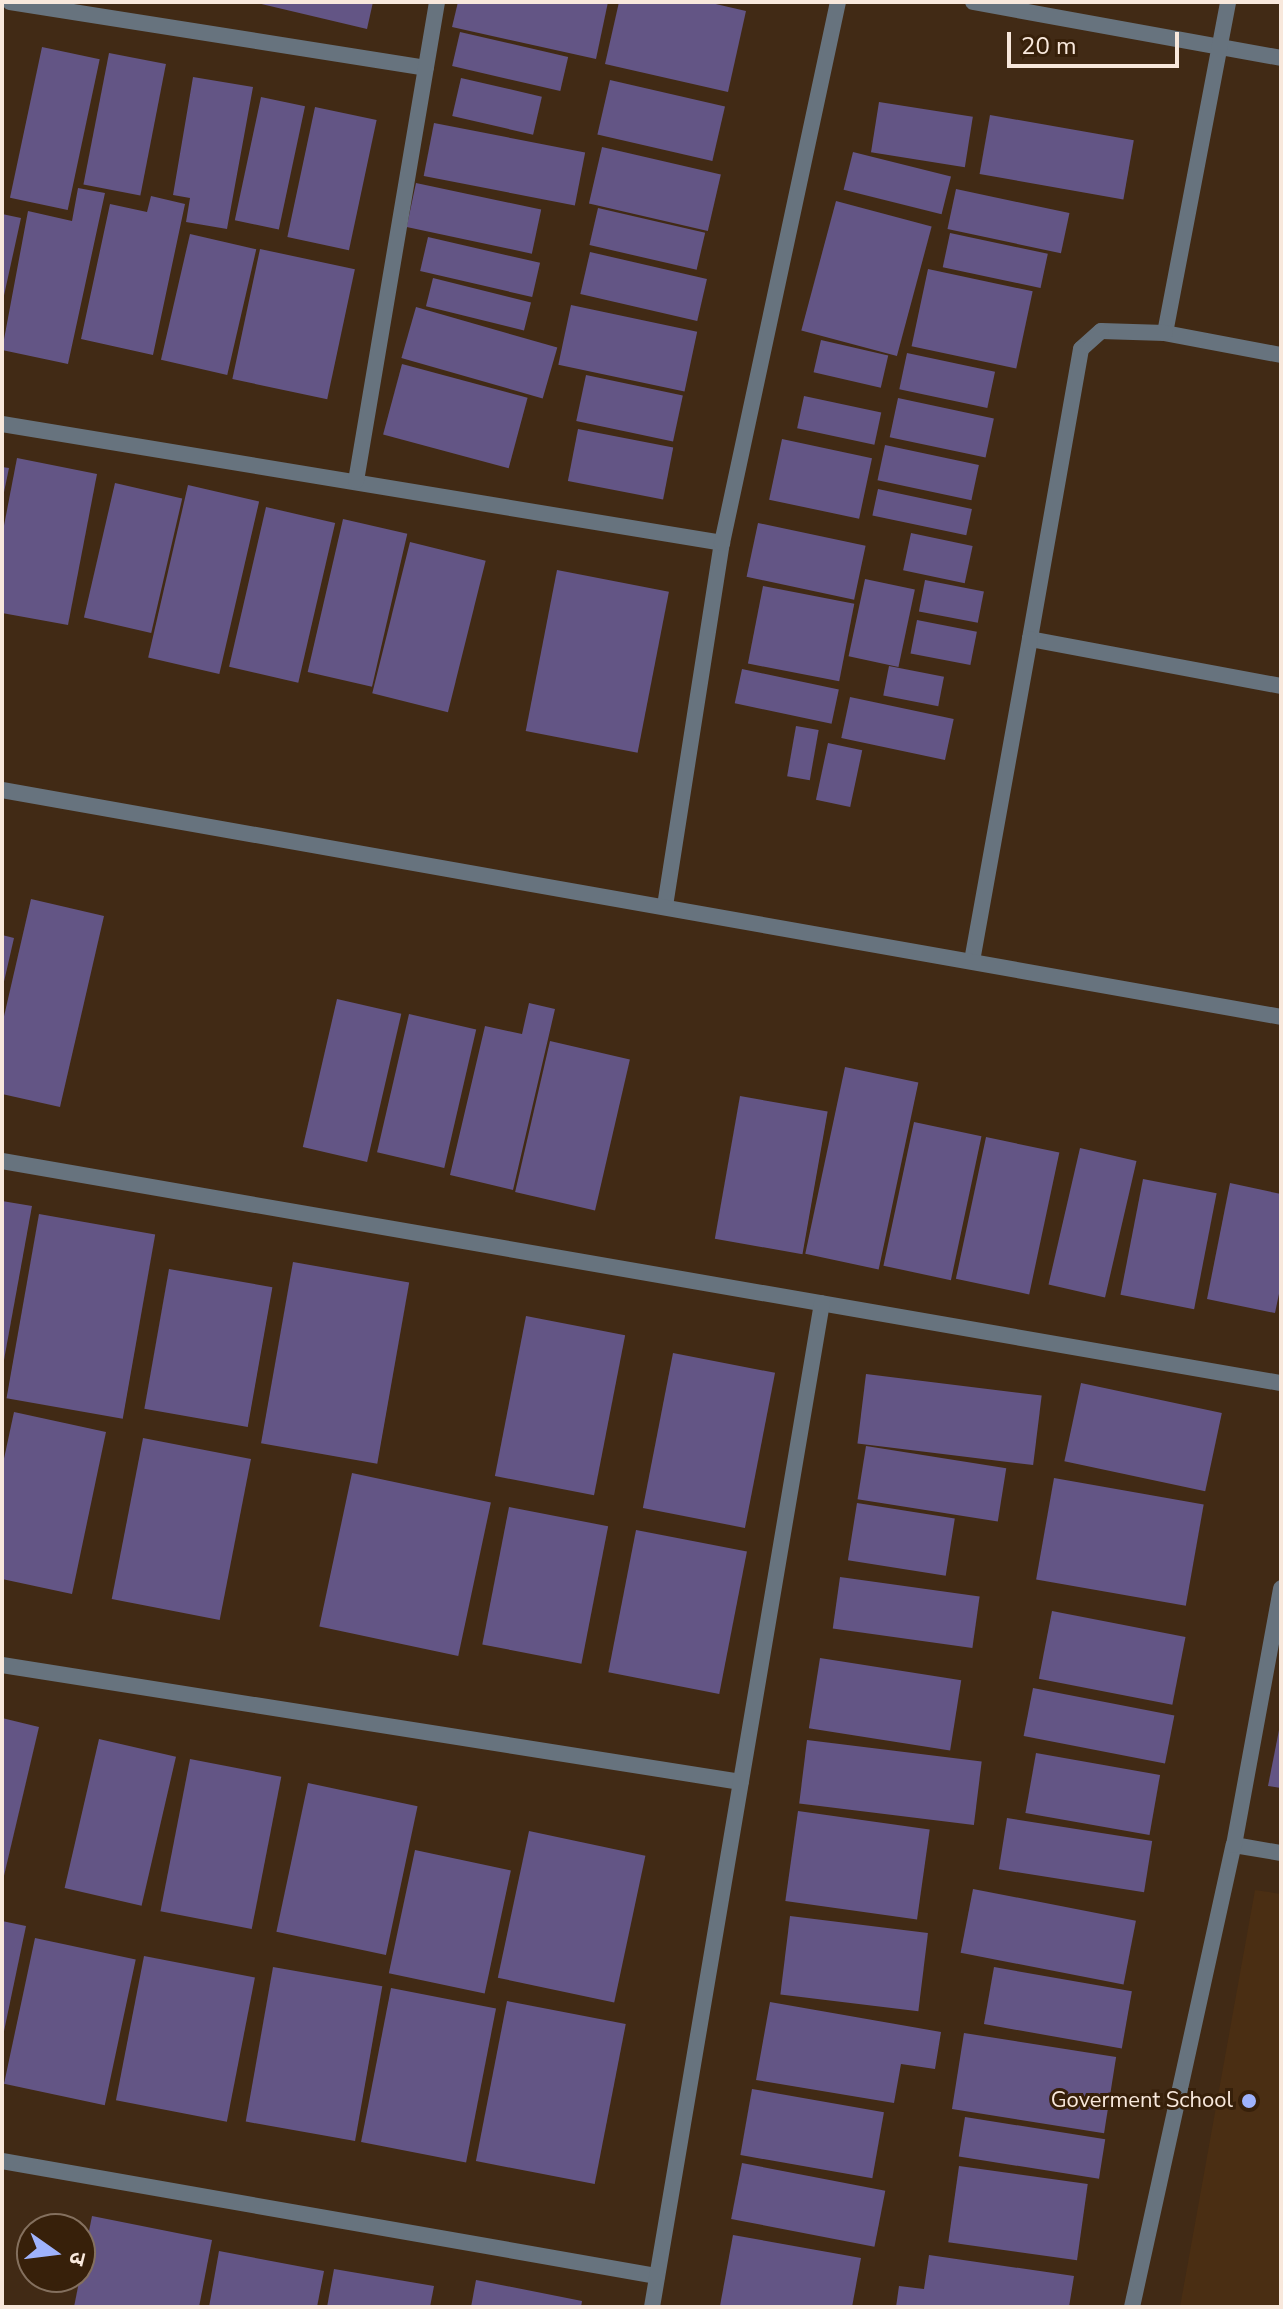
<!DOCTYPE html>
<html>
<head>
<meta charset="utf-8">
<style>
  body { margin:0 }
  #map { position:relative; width:1283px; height:2309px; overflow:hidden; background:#412a15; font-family:"Nunito Sans","Noto Sans Devanagari",sans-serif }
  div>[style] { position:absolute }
  .built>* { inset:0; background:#4a2e13 }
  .building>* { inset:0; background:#635585; transform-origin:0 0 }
  .minor>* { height:16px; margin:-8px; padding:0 8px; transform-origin:8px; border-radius:8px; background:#67737e }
  .tertiary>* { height:16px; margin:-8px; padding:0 8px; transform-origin:8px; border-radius:8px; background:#67737e }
  .dots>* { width:22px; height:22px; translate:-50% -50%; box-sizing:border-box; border:4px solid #37200a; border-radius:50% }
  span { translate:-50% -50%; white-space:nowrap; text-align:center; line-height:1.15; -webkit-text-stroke:6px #37200a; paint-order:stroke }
  .poi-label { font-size:22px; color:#f8e8dc }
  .right { translate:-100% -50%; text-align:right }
  .frame { position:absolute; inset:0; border:4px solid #f8e8dc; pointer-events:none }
  .north { position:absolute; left:16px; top:2213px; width:80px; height:80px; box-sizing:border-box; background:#37200a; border:2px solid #84705e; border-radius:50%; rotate:104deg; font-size:22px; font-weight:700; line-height:32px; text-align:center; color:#f8e8dc }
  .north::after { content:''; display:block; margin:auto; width:28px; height:36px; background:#9fb3fd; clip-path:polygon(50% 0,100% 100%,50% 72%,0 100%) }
  .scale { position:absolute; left:1007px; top:32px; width:172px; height:36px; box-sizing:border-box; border:4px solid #f8e8dc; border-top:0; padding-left:10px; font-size:24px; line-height:28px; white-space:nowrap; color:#f8e8dc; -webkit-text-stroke:6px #37200a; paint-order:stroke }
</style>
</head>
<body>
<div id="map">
  <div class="built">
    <div style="clip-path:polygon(1255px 1890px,1281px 1894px,1281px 2307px,1180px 2307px)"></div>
  </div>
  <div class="building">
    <div style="clip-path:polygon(253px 2px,373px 2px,367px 29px)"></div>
    <div style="clip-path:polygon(458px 2px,608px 2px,596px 59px,452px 27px)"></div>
    <div style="clip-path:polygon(619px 2px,707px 2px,746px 11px,728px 92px,605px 64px)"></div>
    <div style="left:460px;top:32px;width:111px;height:35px;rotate:13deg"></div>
    <div style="left:42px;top:47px;width:59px;height:154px;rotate:12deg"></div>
    <div style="left:109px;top:53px;width:58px;height:134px;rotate:11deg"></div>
    <div style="clip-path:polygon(193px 77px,253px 87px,227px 229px,186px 222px,190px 198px,173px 195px)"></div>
    <div style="left:461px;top:78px;width:83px;height:39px;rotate:13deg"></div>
    <div style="left:610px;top:80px;width:118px;height:56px;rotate:13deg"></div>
    <div style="left:261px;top:97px;width:45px;height:126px;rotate:12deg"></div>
    <div style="left:879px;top:102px;width:95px;height:51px;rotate:9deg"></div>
    <div style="left:315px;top:107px;width:63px;height:133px;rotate:12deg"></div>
    <div style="left:990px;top:115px;width:146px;height:60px;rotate:10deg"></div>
    <div style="left:434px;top:123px;width:154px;height:54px;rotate:11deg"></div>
    <div style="left:602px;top:147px;width:122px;height:58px;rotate:13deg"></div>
    <div style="left:853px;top:152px;width:101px;height:39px;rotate:14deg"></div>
    <div style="left:416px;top:183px;width:128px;height:45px;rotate:12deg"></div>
    <div style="clip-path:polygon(78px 188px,105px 193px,68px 364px,2px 350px,28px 211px,72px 221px)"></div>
    <div style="left:956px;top:189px;width:116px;height:41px;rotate:12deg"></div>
    <div style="clip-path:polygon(151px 196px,185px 204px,153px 355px,81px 339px,110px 204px,147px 212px)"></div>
    <div style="left:836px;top:201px;width:99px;height:134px;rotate:15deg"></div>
    <div style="left:598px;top:208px;width:110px;height:38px;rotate:13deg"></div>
    <div style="clip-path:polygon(2px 214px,21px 218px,3px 300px,2px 300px)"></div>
    <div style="left:950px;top:233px;width:100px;height:35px;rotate:12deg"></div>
    <div style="left:190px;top:234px;width:68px;height:129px;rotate:13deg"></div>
    <div style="left:428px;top:237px;width:115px;height:35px;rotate:13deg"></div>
    <div style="left:260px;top:249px;width:97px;height:133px;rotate:12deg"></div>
    <div style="left:590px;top:252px;width:120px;height:43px;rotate:13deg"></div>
    <div style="left:928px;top:269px;width:107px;height:79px;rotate:12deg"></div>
    <div style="left:433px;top:278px;width:101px;height:29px;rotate:14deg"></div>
    <div style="left:571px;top:305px;width:129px;height:61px;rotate:12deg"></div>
    <div style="left:416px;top:307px;width:147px;height:53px;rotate:16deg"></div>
    <div style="left:821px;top:340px;width:69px;height:33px;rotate:13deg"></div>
    <div style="left:907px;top:353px;width:90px;height:37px;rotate:12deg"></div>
    <div style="left:402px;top:364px;width:130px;height:73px;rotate:15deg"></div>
    <div style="left:586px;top:375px;width:99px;height:47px;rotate:12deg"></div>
    <div style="left:804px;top:396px;width:79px;height:33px;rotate:12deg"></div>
    <div style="left:898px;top:398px;width:98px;height:40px;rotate:12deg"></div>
    <div style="left:578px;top:429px;width:97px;height:53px;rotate:11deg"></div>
    <div style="left:782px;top:439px;width:92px;height:62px;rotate:12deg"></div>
    <div style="left:885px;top:445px;width:96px;height:36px;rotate:12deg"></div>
    <div style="clip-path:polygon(17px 458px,97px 474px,68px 625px,2px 613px,2px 536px)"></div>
    <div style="clip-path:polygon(2px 467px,9px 468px,3px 497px,2px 496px)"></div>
    <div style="left:115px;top:483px;width:69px;height:138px;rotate:13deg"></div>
    <div style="left:188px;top:485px;width:73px;height:177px;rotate:13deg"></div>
    <div style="left:878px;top:489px;width:96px;height:27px;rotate:12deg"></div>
    <div style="left:266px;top:507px;width:71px;height:164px;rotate:13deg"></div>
    <div style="left:343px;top:519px;width:66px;height:157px;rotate:13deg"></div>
    <div style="left:758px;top:523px;width:110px;height:55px;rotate:12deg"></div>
    <div style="left:911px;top:533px;width:63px;height:38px;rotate:12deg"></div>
    <div style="left:410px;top:542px;width:78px;height:156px;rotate:14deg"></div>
    <div style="left:557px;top:570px;width:114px;height:164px;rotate:11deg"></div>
    <div style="left:865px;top:579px;width:51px;height:79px;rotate:12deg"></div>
    <div style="left:925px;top:580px;width:60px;height:32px;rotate:11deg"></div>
    <div style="left:763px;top:586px;width:93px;height:79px;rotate:11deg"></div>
    <div style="left:917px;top:620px;width:61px;height:34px;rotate:11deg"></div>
    <div style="left:889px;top:666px;width:56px;height:30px;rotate:11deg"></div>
    <div style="left:742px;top:669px;width:99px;height:35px;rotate:12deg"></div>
    <div style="left:850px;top:697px;width:106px;height:42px;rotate:12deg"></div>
    <div style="left:796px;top:726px;width:23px;height:51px;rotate:10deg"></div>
    <div style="left:828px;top:743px;width:35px;height:58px;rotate:12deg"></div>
    <div style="clip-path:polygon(31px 899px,104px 916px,60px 1107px,2px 1094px,2px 1025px)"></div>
    <div style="clip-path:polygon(2px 935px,14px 938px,3px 986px,2px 986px)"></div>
    <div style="left:337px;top:999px;width:66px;height:152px;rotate:13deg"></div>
    <div style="clip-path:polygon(529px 1003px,555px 1009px,513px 1190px,450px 1175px,485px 1026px,522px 1034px)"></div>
    <div style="left:409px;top:1014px;width:69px;height:142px;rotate:13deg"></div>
    <div style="left:550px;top:1041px;width:82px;height:155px;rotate:13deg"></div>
    <div style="left:845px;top:1067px;width:75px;height:191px;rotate:12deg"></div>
    <div style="left:740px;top:1096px;width:89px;height:145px;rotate:10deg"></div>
    <div style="left:914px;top:1122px;width:69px;height:147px;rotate:12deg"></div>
    <div style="left:986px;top:1137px;width:75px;height:145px;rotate:12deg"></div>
    <div style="left:1080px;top:1148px;width:58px;height:140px;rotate:13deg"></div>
    <div style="left:1143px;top:1179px;width:75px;height:118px;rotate:11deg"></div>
    <div style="clip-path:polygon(1230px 1183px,1281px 1194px,1281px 1284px,1275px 1313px,1207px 1299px)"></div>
    <div style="clip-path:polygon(2px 1201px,32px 1206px,4px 1360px,2px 1360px)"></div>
    <div style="left:39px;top:1214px;width:118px;height:187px;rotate:10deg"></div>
    <div style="left:293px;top:1262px;width:118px;height:184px;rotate:10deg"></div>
    <div style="left:169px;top:1269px;width:105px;height:142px;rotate:10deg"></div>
    <div style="left:526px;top:1316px;width:101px;height:163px;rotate:11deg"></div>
    <div style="left:673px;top:1353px;width:104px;height:158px;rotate:11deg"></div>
    <div style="left:866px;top:1374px;width:177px;height:70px;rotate:7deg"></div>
    <div style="left:1081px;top:1383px;width:144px;height:80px;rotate:12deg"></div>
    <div style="clip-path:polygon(14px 1412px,106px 1432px,72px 1594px,2px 1579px,2px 1468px)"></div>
    <div style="left:143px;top:1438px;width:110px;height:164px;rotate:11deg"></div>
    <div style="left:866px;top:1446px;width:142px;height:54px;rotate:9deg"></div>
    <div style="left:352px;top:1473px;width:142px;height:157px;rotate:12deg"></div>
    <div style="left:1054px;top:1478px;width:152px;height:103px;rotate:10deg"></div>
    <div style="left:857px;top:1503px;width:99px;height:58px;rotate:9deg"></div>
    <div style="left:509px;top:1507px;width:101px;height:140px;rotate:11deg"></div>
    <div style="left:636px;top:1530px;width:113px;height:145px;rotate:11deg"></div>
    <div style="left:840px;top:1577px;width:141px;height:52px;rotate:8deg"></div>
    <div style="left:1052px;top:1611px;width:136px;height:69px;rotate:11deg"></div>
    <div style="left:820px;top:1658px;width:143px;height:71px;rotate:9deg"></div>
    <div style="left:1033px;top:1688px;width:144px;height:49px;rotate:11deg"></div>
    <div style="clip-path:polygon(2px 1718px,39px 1727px,3px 1880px,2px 1879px)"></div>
    <div style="clip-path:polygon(1281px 1720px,1281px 1788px,1268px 1786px)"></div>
    <div style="left:99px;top:1739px;width:79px;height:153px;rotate:13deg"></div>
    <div style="left:807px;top:1740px;width:176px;height:64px;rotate:7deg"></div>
    <div style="left:1036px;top:1753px;width:126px;height:61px;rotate:10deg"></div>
    <div style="left:190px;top:1759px;width:93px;height:155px;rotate:11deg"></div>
    <div style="left:308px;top:1783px;width:112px;height:152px;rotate:12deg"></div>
    <div style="left:798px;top:1811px;width:133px;height:91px;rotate:8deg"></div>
    <div style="left:1007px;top:1818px;width:147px;height:52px;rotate:9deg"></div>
    <div style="left:529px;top:1831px;width:119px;height:150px;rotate:12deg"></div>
    <div style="left:415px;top:1850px;width:98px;height:126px;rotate:12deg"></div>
    <div style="left:973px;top:1889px;width:166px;height:65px;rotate:11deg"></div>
    <div style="left:790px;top:1916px;width:139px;height:79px;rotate:7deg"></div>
    <div style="clip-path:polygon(2px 1921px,26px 1926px,3px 2036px,2px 2036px)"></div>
    <div style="left:35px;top:1938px;width:103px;height:149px;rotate:12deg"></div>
    <div style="left:144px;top:1956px;width:113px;height:147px;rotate:11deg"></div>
    <div style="left:273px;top:1967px;width:111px;height:157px;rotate:10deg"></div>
    <div style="left:994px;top:1967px;width:140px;height:58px;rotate:10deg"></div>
    <div style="left:391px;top:1988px;width:107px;height:157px;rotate:11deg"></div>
    <div style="left:507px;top:2001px;width:121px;height:163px;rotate:11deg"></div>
    <div style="clip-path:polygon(770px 2002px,941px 2032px,935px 2069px,901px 2064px,894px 2103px,756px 2080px)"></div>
    <div style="left:964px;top:2033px;width:154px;height:77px;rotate:9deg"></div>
    <div style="left:752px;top:2089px;width:134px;height:67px;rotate:10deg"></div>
    <div style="left:965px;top:2117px;width:142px;height:40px;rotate:9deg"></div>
    <div style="left:742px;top:2163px;width:146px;height:57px;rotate:11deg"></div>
    <div style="left:959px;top:2166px;width:130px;height:77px;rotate:8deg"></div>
    <div style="clip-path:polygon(92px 2216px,212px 2240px,199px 2307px,74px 2307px)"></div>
    <div style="clip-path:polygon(733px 2235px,861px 2258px,852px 2307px,720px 2306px)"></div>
    <div style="clip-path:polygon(219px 2251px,324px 2271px,317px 2307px,209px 2307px)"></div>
    <div style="clip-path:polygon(929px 2255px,1074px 2276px,1069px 2307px,896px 2307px,899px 2286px,924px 2289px)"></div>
    <div style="clip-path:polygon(334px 2269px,434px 2286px,430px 2307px,327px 2307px)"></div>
    <div style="clip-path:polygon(476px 2280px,582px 2301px,581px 2307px,471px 2307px)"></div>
  </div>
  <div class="minor">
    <div style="left:10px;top:2px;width:421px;rotate:9deg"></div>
    <div style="left:973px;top:2px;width:313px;rotate:10.3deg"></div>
    <div style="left:1165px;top:333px;width:337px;rotate:-79.2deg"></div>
    <div style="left:1281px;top:355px;width:118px;rotate:-169.3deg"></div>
    <div style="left:1165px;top:333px;width:64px;rotate:-178.2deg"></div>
    <div style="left:1101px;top:331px;width:27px;rotate:138deg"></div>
    <div style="left:1081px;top:349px;width:294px;rotate:100deg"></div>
    <div style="left:1030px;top:639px;width:255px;rotate:10.6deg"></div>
    <div style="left:2px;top:424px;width:730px;rotate:9.38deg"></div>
    <div style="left:356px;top:481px;width:486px;rotate:-80.4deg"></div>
    <div style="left:665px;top:906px;width:367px;rotate:-81.1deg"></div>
    <div style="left:722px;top:543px;width:553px;rotate:-77.9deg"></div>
    <div style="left:972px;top:961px;width:327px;rotate:-79.8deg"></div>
    <div style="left:2px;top:1161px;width:1298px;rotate:9.85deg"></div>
    <div style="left:2px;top:1665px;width:748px;rotate:9deg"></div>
    <div style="left:1234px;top:1845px;width:48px;rotate:9.7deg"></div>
    <div style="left:2px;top:2161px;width:665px;rotate:9.96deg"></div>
    <div style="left:652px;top:2307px;width:1018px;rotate:-80.39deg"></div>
    <div style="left:1132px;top:2307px;width:473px;rotate:-77.6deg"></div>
    <div style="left:1234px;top:1845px;width:261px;rotate:-79.6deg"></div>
  </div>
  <div class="tertiary">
    <div style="left:2px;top:790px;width:1299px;rotate:10.06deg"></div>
  </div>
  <div class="dots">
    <div style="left:1249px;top:2101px;background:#9fb3fd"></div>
  </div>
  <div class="poi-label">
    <span class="right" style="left:1233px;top:2101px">Goverment School</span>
  </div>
  <div class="frame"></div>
  <div class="north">उ</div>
  <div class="scale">20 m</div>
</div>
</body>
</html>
